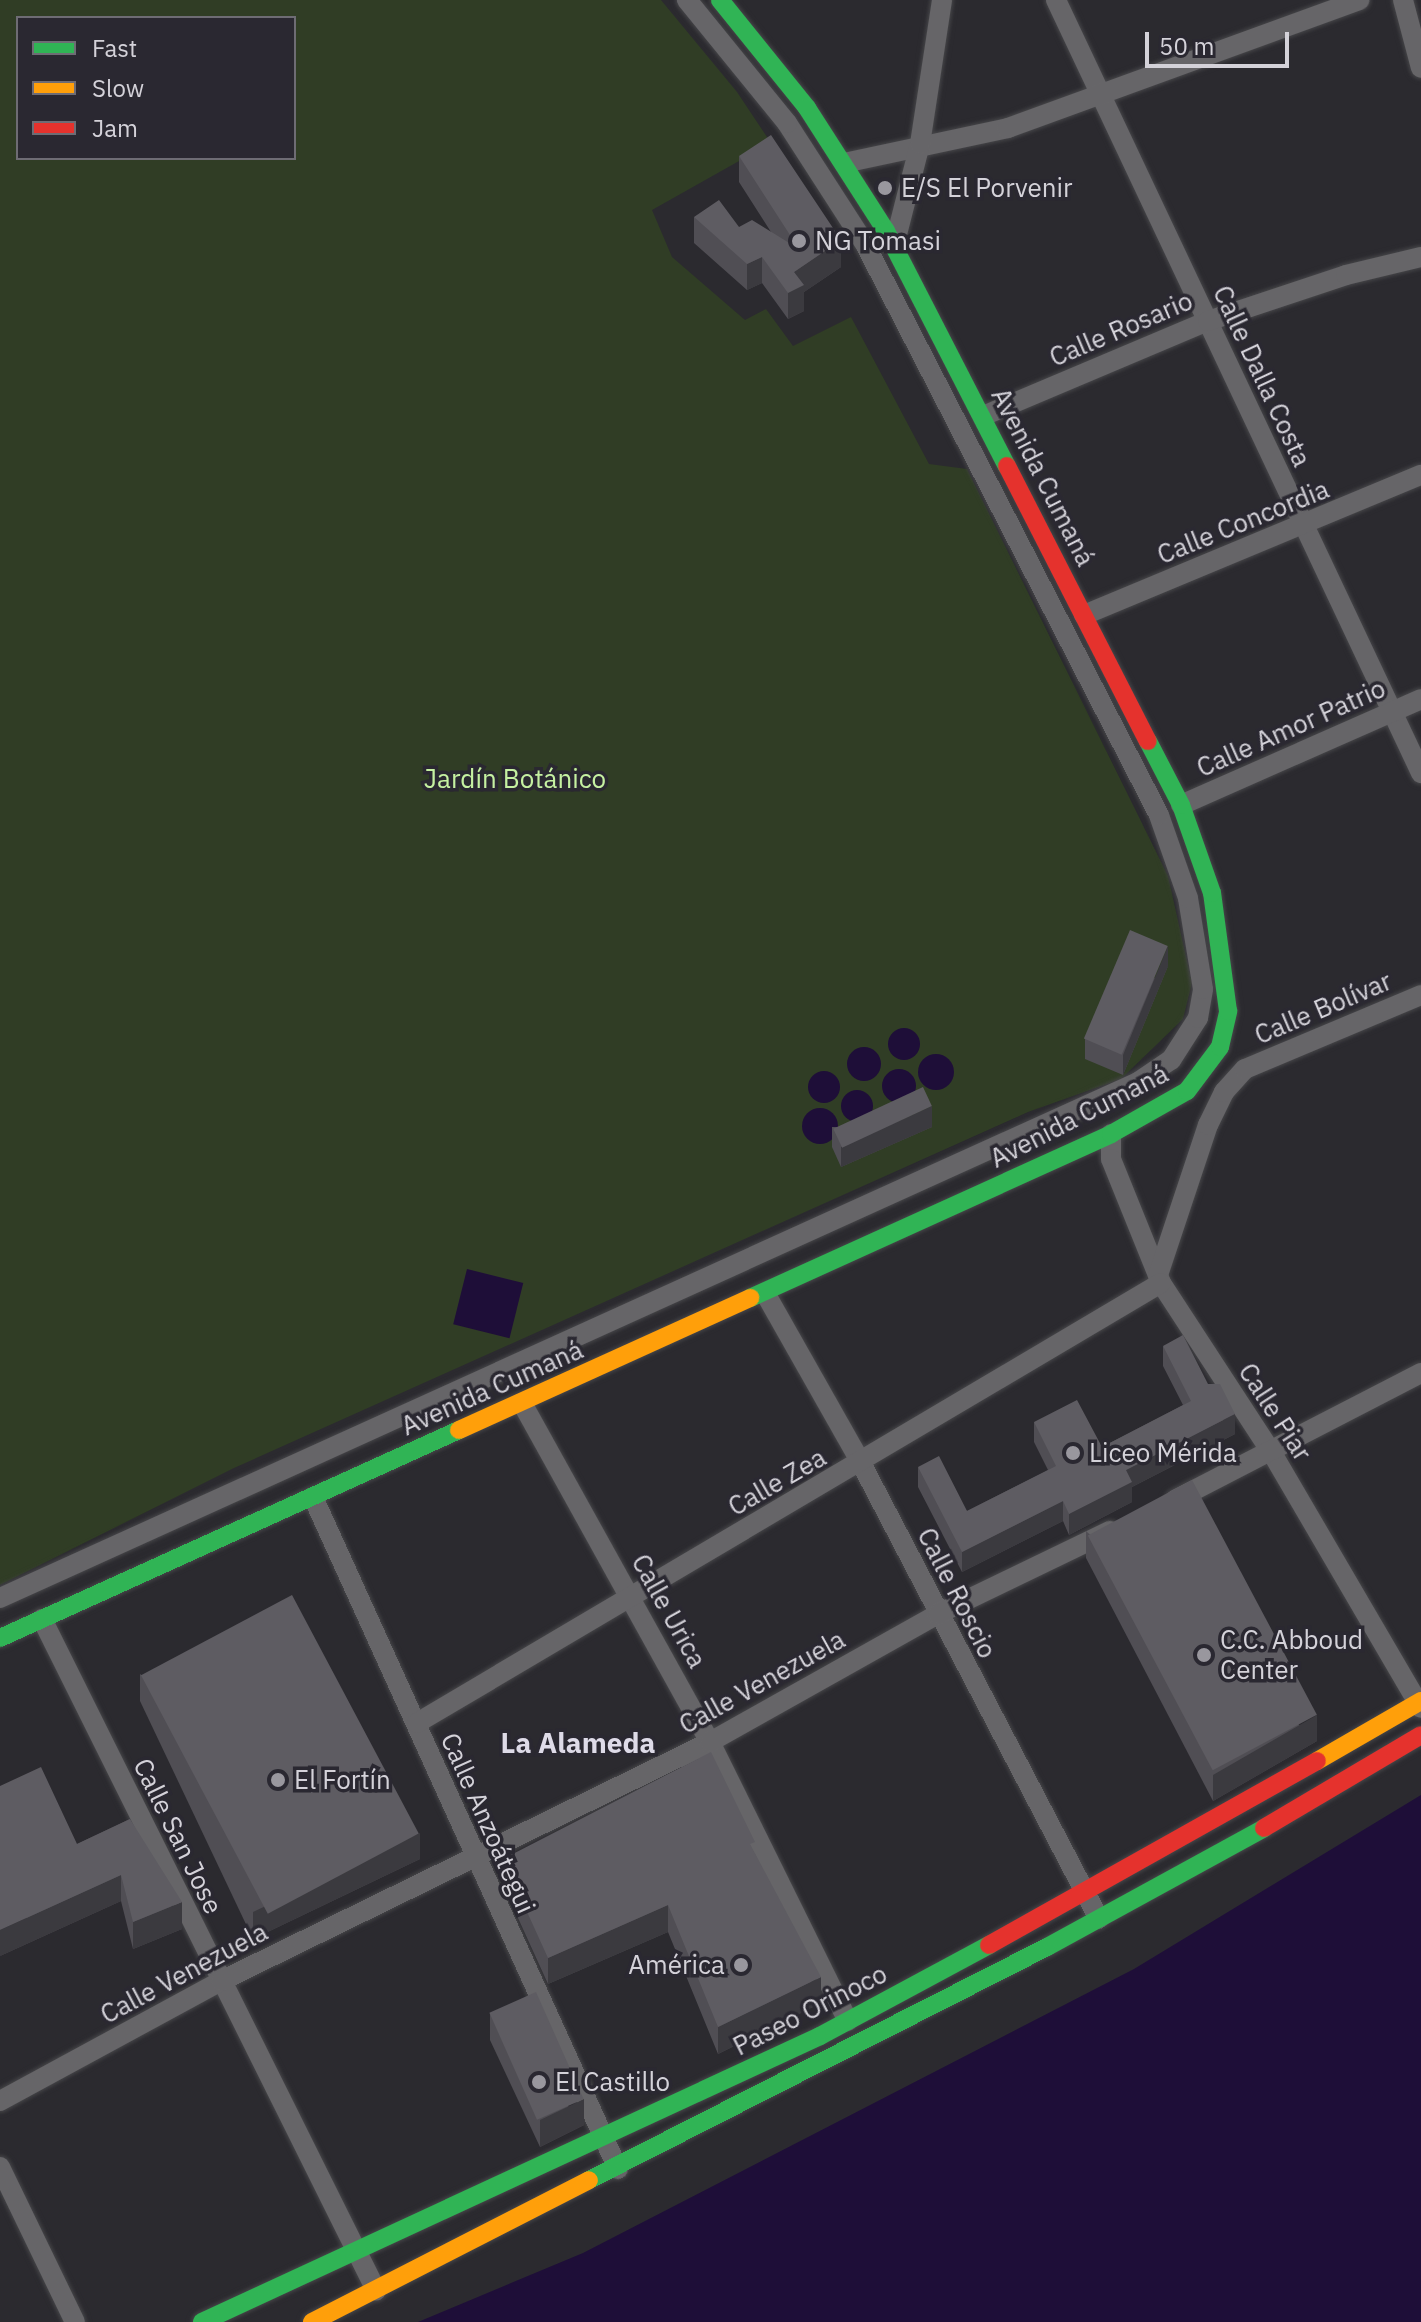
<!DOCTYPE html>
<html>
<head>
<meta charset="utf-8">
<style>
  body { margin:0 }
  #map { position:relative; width:1421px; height:2322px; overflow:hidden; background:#2b2a2f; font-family:"IBM Plex Sans",sans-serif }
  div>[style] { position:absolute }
  .green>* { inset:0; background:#303d25 }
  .water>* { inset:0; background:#1e0e38; transform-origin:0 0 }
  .round { border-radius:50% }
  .roads { filter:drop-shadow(0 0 2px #464649) drop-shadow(0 0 2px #464649) }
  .street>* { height:20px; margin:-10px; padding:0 10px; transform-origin:10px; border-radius:10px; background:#666568 }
  .fast>* { height:18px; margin:-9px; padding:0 9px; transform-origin:9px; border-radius:9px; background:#30b455 }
  .slow>* { height:18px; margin:-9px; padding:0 9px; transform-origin:9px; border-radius:9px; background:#ff9f0a }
  .jam>* { height:18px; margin:-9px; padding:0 9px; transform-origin:9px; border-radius:9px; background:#e5322d }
  .wall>* { inset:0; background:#504e54 }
  .shaded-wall>* { inset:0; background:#3b3a3f }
  .building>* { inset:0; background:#5e5c62; transform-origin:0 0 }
  .dots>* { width:22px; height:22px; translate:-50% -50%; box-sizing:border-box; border:4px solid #2a2831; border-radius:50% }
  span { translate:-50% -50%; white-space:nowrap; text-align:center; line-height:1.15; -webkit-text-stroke:7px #2a2831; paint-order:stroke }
  .poi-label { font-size:26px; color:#d4d2d9 }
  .left { translate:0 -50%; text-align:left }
  .right { translate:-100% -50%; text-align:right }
  .street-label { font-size:26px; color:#d4d2d9 }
  .park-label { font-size:26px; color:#c5f1a1 }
  .neighbourhood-label { font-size:28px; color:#dedbe8; font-weight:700 }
  .legend { position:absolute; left:16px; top:16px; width:280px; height:144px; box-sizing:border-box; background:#2a2831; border:2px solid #6e6c74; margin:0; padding:10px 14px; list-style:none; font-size:24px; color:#d4d2d9 }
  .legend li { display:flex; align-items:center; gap:16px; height:40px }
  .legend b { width:40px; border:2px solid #6e6c74 }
  .scale { position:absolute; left:1145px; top:32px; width:144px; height:36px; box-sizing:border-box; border:4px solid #d4d2d9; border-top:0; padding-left:10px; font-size:24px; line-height:28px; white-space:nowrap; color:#d4d2d9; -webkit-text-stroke:6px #2a2831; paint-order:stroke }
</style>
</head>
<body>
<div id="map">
  <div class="green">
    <div style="clip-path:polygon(evenodd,0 0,661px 0,737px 92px,771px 143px,652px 210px,672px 257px,745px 320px,766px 309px,793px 346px,851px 317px,929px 464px,967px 469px,1168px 876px,1192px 983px,1183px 1019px,1121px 1079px,1028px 1112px,234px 1468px,0 1585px,0 0,18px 18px,294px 18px,294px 158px,18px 158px,18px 18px)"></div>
  </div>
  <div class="water">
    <div class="round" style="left:888px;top:1028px;width:32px;height:32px"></div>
    <div class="round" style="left:847px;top:1047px;width:34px;height:34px"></div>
    <div class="round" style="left:918px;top:1054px;width:36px;height:36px"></div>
    <div class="round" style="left:882px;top:1069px;width:34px;height:34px"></div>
    <div class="round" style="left:808px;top:1071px;width:32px;height:32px"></div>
    <div class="round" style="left:841px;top:1090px;width:32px;height:32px"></div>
    <div class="round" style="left:802px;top:1108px;width:36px;height:36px"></div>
    <div style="left:467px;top:1269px;width:58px;height:57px;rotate:14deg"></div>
    <div style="clip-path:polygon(1421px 1795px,1421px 2322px,418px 2322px,583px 2253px,1134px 1969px)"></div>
  </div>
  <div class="roads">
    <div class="street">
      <div style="left:1056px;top:0;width:855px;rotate:64.72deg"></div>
      <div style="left:1403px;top:0;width:70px;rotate:75.2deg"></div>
      <div style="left:844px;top:163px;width:168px;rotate:-12deg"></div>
      <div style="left:1008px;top:128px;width:374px;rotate:-20deg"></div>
      <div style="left:894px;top:246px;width:105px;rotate:-75.7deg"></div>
      <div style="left:920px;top:144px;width:146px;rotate:-81.3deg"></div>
      <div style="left:983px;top:416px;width:244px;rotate:-22.9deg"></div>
      <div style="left:1208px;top:321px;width:145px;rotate:-18.4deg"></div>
      <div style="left:1346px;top:275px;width:77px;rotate:-13.5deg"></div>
      <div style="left:1084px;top:615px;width:365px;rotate:-22.6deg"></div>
      <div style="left:1181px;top:805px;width:262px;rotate:-23.8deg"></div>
      <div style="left:1111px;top:1134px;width:25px;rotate:90deg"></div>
      <div style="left:1111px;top:1159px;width:134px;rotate:68deg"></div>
      <div style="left:1161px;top:1283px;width:203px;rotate:56.9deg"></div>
      <div style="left:1272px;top:1453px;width:295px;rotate:59.7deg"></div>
      <div style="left:1158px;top:1275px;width:158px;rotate:-71.6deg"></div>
      <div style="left:1208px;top:1125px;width:37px;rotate:-64deg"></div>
      <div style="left:1224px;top:1092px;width:31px;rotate:-48deg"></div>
      <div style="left:1245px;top:1069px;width:191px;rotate:-22.8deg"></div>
      <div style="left:765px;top:1293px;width:195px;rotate:60.5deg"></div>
      <div style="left:861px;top:1463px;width:514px;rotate:62.44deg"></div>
      <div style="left:522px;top:1403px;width:388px;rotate:61deg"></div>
      <div style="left:710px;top:1742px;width:311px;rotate:63.7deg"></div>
      <div style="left:313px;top:1497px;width:738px;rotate:65.59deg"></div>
      <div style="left:1175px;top:1500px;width:277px;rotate:-27.3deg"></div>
      <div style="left:0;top:1598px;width:1250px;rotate:-24.39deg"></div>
      <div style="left:1138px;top:1082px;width:40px;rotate:-34deg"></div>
      <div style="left:1171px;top:1060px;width:50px;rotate:-57.3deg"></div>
      <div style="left:1198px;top:1018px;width:29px;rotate:-80deg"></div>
      <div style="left:1203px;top:989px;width:92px;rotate:-99.4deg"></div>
      <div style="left:1188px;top:898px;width:88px;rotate:-109.3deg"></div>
      <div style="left:1159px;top:815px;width:642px;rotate:-117.24deg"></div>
      <div style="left:865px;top:244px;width:144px;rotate:-122.8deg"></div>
      <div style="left:787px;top:123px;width:159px;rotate:-129.1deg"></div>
      <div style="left:42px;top:1619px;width:750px;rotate:63.54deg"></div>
      <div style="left:417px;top:1723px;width:864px;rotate:-30.6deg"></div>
      <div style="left:0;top:2101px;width:251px;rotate:-28.5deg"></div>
      <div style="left:221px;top:1981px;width:544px;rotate:-26.05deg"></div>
      <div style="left:710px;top:1742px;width:261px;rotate:-29.3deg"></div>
      <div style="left:938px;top:1614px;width:191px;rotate:-25.8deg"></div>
      <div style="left:0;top:2167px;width:172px;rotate:64.2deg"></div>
    </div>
    <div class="fast">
      <div style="left:720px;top:0;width:139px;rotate:51.1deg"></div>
      <div style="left:807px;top:108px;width:146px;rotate:57.3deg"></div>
      <div style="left:886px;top:231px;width:264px;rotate:62.8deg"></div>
      <div style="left:750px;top:1298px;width:397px;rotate:-24.4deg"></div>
      <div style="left:1111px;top:1134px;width:87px;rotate:-29.5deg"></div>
      <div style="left:1187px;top:1091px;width:55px;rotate:-53.1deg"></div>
      <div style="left:1220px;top:1047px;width:37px;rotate:-77deg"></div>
      <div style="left:1228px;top:1011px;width:119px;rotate:-97.7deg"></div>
      <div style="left:1212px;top:893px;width:93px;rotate:-109.4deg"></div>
      <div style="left:1181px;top:805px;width:72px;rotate:-117.3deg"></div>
      <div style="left:0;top:1638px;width:504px;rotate:-24.38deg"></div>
      <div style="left:589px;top:2180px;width:514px;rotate:-26.96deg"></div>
      <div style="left:1047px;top:1947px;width:247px;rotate:-28.7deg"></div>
      <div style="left:202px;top:2322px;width:681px;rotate:-24.83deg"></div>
      <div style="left:820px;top:2036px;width:192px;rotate:-28.3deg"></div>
    </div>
    <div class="slow">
      <div style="left:459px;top:1430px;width:320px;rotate:-24.4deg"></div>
      <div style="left:1317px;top:1761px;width:120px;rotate:-30deg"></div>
      <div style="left:312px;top:2322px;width:311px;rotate:-27.1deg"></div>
    </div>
    <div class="jam">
      <div style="left:1007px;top:466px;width:309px;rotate:62.9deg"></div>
      <div style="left:1264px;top:1828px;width:182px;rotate:-30.6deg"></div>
      <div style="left:989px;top:1945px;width:376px;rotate:-29.3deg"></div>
    </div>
  </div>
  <div class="wall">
    <div style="clip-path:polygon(739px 156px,841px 267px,804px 292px,804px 311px,788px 319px,762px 283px,747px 290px,694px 243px,694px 217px,739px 227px,771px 232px,739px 182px)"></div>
    <div style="clip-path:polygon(1168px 966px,1123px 1075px,1085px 1059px,1085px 1039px)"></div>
    <div style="clip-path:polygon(832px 1127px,932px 1127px,841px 1167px,832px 1147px)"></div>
    <div style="clip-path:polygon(1163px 1346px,1235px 1434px,1132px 1487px,1132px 1502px,1069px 1535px,1063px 1521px,962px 1572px,918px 1487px,918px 1467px,967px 1511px,1048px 1470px,1034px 1442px,1034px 1422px,1102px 1447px,1183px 1405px,1163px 1366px)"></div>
    <div style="clip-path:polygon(1086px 1531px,1317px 1741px,1213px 1801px,1086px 1558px)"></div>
    <div style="clip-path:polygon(140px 1674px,420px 1859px,253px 1939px,140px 1701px)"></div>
    <div style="clip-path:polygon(130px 1819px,182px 1929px,133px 1949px,121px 1901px,0 1956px,77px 1844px)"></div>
    <div style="clip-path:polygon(755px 1854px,821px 2003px,718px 2054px,668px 1932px,548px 1984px,503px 1885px,503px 1859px)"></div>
    <div style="clip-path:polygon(490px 2013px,584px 2125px,540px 2147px,490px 2040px)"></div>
  </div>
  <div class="shaded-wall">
    <div style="clip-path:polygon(841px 240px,841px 267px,804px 292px,804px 311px,788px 319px,788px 293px,794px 272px)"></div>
    <div style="clip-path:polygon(762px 257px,762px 283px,747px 290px,747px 264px)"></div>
    <div style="clip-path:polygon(1168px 946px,1168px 966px,1123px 1075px,1123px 1055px)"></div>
    <div style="clip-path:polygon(932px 1106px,932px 1127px,841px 1167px,841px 1147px)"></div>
    <div style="clip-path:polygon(1235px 1414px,1235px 1434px,1132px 1487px,1132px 1502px,1069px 1535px,1069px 1514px,1126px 1470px)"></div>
    <div style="clip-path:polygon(1063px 1501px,1063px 1521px,962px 1572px,962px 1552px)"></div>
    <div style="clip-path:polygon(1317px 1715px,1317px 1741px,1213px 1801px,1213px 1775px)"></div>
    <div style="clip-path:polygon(420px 1833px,420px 1859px,253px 1939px,253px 1912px)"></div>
    <div style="clip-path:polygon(121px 1875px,121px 1901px,0 1956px,0 1930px)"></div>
    <div style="clip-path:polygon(182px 1902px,182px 1929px,133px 1949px,133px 1922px)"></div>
    <div style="clip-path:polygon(668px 1905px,668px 1932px,548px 1984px,548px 1958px)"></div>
    <div style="clip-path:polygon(821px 1977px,821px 2003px,718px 2054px,718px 2027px)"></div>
    <div style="clip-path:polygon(584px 2099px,584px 2125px,540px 2147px,540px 2120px)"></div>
  </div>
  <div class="building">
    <div style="clip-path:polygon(771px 135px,841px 240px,794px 272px,804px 285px,788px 293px,762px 257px,747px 264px,694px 217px,719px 200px,739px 227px,752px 220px,799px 249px,739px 156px)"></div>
    <div style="left:1130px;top:930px;width:41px;height:118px;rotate:23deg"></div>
    <div style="left:923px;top:1087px;width:21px;height:99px;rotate:65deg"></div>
    <div style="clip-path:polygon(1183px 1335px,1208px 1384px,1220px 1384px,1235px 1414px,1126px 1470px,1132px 1482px,1069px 1514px,1063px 1501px,962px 1552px,918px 1467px,939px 1456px,967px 1511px,1056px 1466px,1034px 1422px,1077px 1400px,1102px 1447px,1191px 1401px,1163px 1346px)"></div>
    <div style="left:1192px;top:1480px;width:266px;height:118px;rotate:62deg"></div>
    <div style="left:292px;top:1595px;width:270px;height:171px;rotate:62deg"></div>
    <div style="clip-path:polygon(711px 1752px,755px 1842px,750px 1844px,821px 1977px,718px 2027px,668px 1905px,548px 1958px,503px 1859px)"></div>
    <div style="clip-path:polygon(41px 1767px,77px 1844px,130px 1819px,182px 1902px,133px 1922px,121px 1875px,0 1930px,0 1786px)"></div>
    <div style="left:536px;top:1992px;width:117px;height:51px;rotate:66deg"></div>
  </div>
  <div class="dots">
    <div style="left:885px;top:188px;background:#99979e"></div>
    <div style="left:799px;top:241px;background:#99979e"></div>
    <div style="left:1073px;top:1453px;background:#99979e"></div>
    <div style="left:1204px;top:1655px;background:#99979e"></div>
    <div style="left:278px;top:1780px;background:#99979e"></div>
    <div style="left:741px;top:1965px;background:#99979e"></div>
    <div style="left:539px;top:2082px;background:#99979e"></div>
  </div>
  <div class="poi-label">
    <span class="left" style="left:901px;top:188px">E/S El Porvenir</span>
    <span class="left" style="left:815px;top:241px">NG Tomasi</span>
    <span class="left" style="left:1089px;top:1453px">Liceo Mérida</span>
    <span class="left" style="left:1220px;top:1655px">C.C. Abboud<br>Center</span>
    <span class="left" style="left:294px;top:1780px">El Fortín</span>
    <span class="right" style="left:725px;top:1965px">América</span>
    <span class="left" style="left:555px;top:2082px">El Castillo</span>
  </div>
  <div class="street-label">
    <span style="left:1121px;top:329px;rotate:-23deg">Calle Rosario</span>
    <span style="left:1262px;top:376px;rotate:65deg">Calle Dalla Costa</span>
    <span style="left:1043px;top:477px;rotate:63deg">Avenida Cumaná</span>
    <span style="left:1243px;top:522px;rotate:-22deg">Calle Concordia</span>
    <span style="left:1291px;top:728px;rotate:-24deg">Calle Amor Patrio</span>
    <span style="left:1323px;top:1008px;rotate:-23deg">Calle Bolívar</span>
    <span style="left:1079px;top:1116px;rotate:-27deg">Avenida Cumaná</span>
    <span style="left:492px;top:1388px;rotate:-24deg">Avenida Cumaná</span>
    <span style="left:1275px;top:1412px;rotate:57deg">Calle Piar</span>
    <span style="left:777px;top:1482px;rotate:-30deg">Calle Zea</span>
    <span style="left:957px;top:1593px;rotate:63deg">Calle Roscio</span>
    <span style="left:669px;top:1611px;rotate:61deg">Calle Urica</span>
    <span style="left:762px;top:1682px;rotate:-29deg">Calle Venezuela</span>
    <span style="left:488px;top:1823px;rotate:66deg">Calle Anzoátegui</span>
    <span style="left:178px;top:1836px;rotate:64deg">Calle San Jose</span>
    <span style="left:184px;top:1973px;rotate:-28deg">Calle Venezuela</span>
    <span style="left:810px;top:2010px;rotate:-27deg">Paseo Orinoco</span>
  </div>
  <div class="park-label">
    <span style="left:515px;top:779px">Jardín Botánico</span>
  </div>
  <div class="neighbourhood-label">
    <span style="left:578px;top:1743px">La Alameda</span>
  </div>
  <ul class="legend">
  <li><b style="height:10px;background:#30b455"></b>Fast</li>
  <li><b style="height:10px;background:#ff9f0a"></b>Slow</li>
  <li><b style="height:10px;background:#e5322d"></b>Jam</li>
  </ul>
  <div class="scale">50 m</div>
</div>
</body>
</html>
